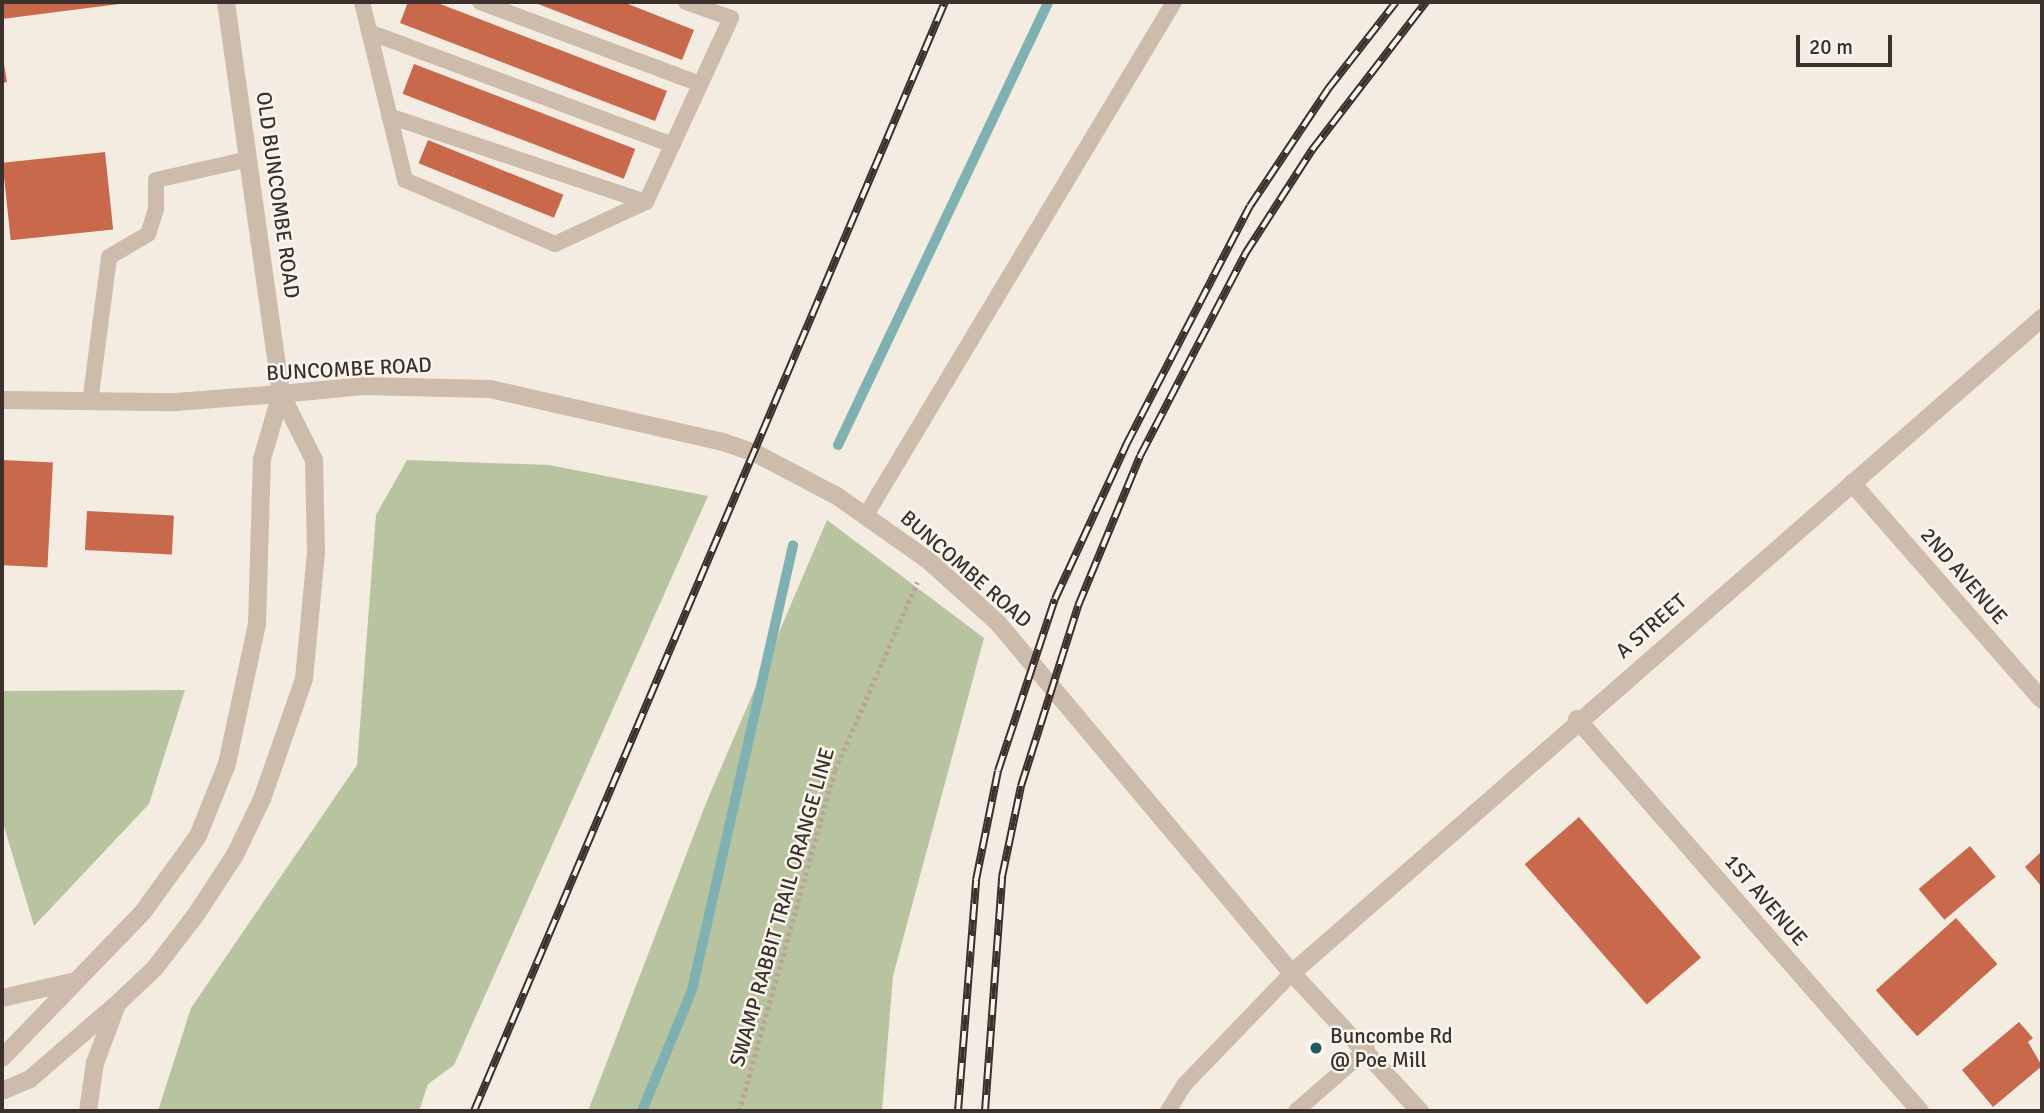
<!DOCTYPE html>
<html>
<head>
<meta charset="utf-8">
<style>
  body { margin:0 }
  #map { position:relative; width:2044px; height:1113px; overflow:hidden; background:#f4ebe1; font-family:Signika,sans-serif }
  div>[style] { position:absolute }
  .green>* { inset:0; background:#b8c4a0 }
  .stream>* { height:10px; margin:-5px; padding:0 5px; transform-origin:5px; border-radius:5px; background:#7fb0b2 }
  .building>* { inset:0; background:#c8694b; transform-origin:0 0 }
  .path>* { height:4.5px; margin-top:-2.25px; transform-origin:0; background:repeating-linear-gradient(90deg,#b9a596 0 3.5px,transparent 0 7px) }
  .service>* { height:16px; margin:-8px; padding:0 8px; transform-origin:8px; border-radius:8px; background:#cdbbac }
  .minor>* { height:18px; margin:-9px; padding:0 9px; transform-origin:9px; border-radius:9px; background:#cdbbac }
  .tertiary>* { height:18px; margin:-9px; padding:0 9px; transform-origin:9px; border-radius:9px; background:#cdbbac }
  .rail>* { height:8px; margin-top:-4px; transform-origin:0; background:repeating-linear-gradient(90deg,#fbf5ee 0 16px,#3b302b 0 32px); box-sizing:border-box; border-block:2px solid #3b302b }
  .dots>* { width:19px; height:19px; translate:-50% -50%; box-sizing:border-box; border:4px solid #fbf5ee; border-radius:50% }
  span { translate:-50% -50%; white-space:nowrap; text-align:center; line-height:1.15; -webkit-text-stroke:5px #fbf5ee; paint-order:stroke }
  .street-label { font-size:21px; color:#3b302b }
  .poi-label { font-size:21px; color:#3b302b }
  .left { translate:0 -50%; text-align:left }
  .frame { position:absolute; inset:0; border:4px solid #3b302b; pointer-events:none }
  .scale { position:absolute; left:1796px; top:35px; width:96px; height:32px; box-sizing:border-box; border:4px solid #3b302b; border-top:0; padding-left:9px; font-size:21px; line-height:24px; white-space:nowrap; color:#3b302b; -webkit-text-stroke:5px #fbf5ee; paint-order:stroke }
</style>
</head>
<body>
<div id="map">
  <div class="green">
    <div style="clip-path:polygon(407px 460px,549px 465px,708px 496px,454px 1065px,428px 1084px,419px 1111px,158px 1111px,191px 1008px,357px 765px,376px 515px)"></div>
    <div style="clip-path:polygon(827px 520px,984px 638px,893px 976px,882px 1111px,588px 1111px,706px 803px)"></div>
    <div style="clip-path:polygon(185px 690px,149px 804px,34px 926px,2px 820px,2px 691px)"></div>
  </div>
  <div class="stream">
    <div style="left:838px;top:445px;width:490px;rotate:-64.6deg"></div>
    <div style="left:642px;top:1111px;width:131px;rotate:-67.5deg"></div>
    <div style="left:692px;top:990px;width:456px;rotate:-77.2deg"></div>
  </div>
  <div class="building">
    <div style="clip-path:polygon(2px 2px,127px 2px,127px 3px,2px 19px)"></div>
    <div style="clip-path:polygon(408px 2px,435px 2px,667px 91px,655px 121px,400px 23px)"></div>
    <div style="clip-path:polygon(533px 2px,623px 2px,694px 30px,682px 60px)"></div>
    <div style="clip-path:polygon(2px 52px,7px 82px,2px 83px)"></div>
    <div style="left:414px;top:64px;width:237px;height:32px;rotate:21deg"></div>
    <div style="left:428px;top:140px;width:146px;height:25px;rotate:22deg"></div>
    <div style="left:105px;top:152px;width:78px;height:103px;rotate:84deg"></div>
    <div style="left:3px;top:460px;width:50px;height:105px;rotate:3deg"></div>
    <div style="left:87px;top:511px;width:87px;height:39px;rotate:3deg"></div>
    <div style="left:1579px;top:817px;width:186px;height:72px;rotate:49deg"></div>
    <div style="left:1970px;top:846px;width:40px;height:67px;rotate:50deg"></div>
    <div style="clip-path:polygon(2042px 851px,2042px 887px,2025px 867px)"></div>
    <div style="left:1956px;top:918px;width:62px;height:108px;rotate:48deg"></div>
    <div style="clip-path:polygon(2019px 1022px,2033px 1038px,2028px 1042px,2042px 1066px,1993px 1107px,1962px 1070px)"></div>
  </div>
  <div class="path">
    <div style="left:739px;top:1111px;width:354px;rotate:-74.3deg"></div>
    <div style="left:835px;top:770px;width:205px;rotate:-66.4deg"></div>
  </div>
  <div class="service">
    <div style="left:362px;top:2px;width:183px;rotate:76.4deg"></div>
    <div style="left:405px;top:180px;width:163px;rotate:23.1deg"></div>
    <div style="left:555px;top:244px;width:100px;rotate:-24.8deg"></div>
    <div style="left:646px;top:202px;width:203px;rotate:-65.2deg"></div>
    <div style="left:731px;top:18px;width:48px;rotate:-160.4deg"></div>
    <div style="left:480px;top:2px;width:235px;rotate:20.4deg"></div>
    <div style="left:369px;top:32px;width:324px;rotate:20.4deg"></div>
    <div style="left:389px;top:116px;width:271px;rotate:18.5deg"></div>
    <div style="left:90px;top:402px;width:146px;rotate:-82.5deg"></div>
    <div style="left:109px;top:257px;width:45px;rotate:-30.5deg"></div>
    <div style="left:148px;top:234px;width:26px;rotate:-72deg"></div>
    <div style="left:156px;top:209px;width:29px;rotate:-90deg"></div>
    <div style="left:156px;top:180px;width:95px;rotate:-12.7deg"></div>
    <div style="left:866px;top:515px;width:598px;rotate:-59.02deg"></div>
    <div style="left:1168px;top:1111px;width:32px;rotate:-58deg"></div>
    <div style="left:1185px;top:1084px;width:154px;rotate:-46.1deg"></div>
    <div style="left:1296px;top:1111px;width:94px;rotate:-41.1deg"></div>
  </div>
  <div class="minor">
    <div style="left:2px;top:400px;width:174px;rotate:0.7deg"></div>
    <div style="left:176px;top:402px;width:105px;rotate:-4.4deg"></div>
    <div style="left:1852px;top:483px;width:288px;rotate:48.8deg"></div>
    <div style="left:1577px;top:719px;width:521px;rotate:48.81deg"></div>
    <div style="left:1292px;top:973px;width:996px;rotate:-41.13deg"></div>
  </div>
  <div class="tertiary">
    <div style="left:281px;top:394px;width:81px;rotate:-5.6deg"></div>
    <div style="left:362px;top:386px;width:128px;rotate:1.3deg"></div>
    <div style="left:490px;top:389px;width:239px;rotate:12.8deg"></div>
    <div style="left:723px;top:442px;width:34px;rotate:19deg"></div>
    <div style="left:755px;top:453px;width:93px;rotate:27.7deg"></div>
    <div style="left:837px;top:496px;width:113px;rotate:35.2deg"></div>
    <div style="left:929px;top:561px;width:93px;rotate:41.9deg"></div>
    <div style="left:998px;top:623px;width:457px;rotate:50deg"></div>
    <div style="left:1292px;top:973px;width:188px;rotate:47.2deg"></div>
    <div style="left:2px;top:998px;width:76px;rotate:-12.9deg"></div>
    <div style="left:2px;top:1058px;width:203px;rotate:-46deg"></div>
    <div style="left:143px;top:912px;width:94px;rotate:-54.1deg"></div>
    <div style="left:198px;top:836px;width:78px;rotate:-68.1deg"></div>
    <div style="left:227px;top:764px;width:143px;rotate:-77.9deg"></div>
    <div style="left:257px;top:624px;width:165px;rotate:-88.3deg"></div>
    <div style="left:262px;top:459px;width:68px;rotate:-73.7deg"></div>
    <div style="left:2px;top:1091px;width:30px;rotate:-23deg"></div>
    <div style="left:30px;top:1079px;width:116px;rotate:-40.8deg"></div>
    <div style="left:118px;top:1003px;width:51px;rotate:-43.4deg"></div>
    <div style="left:155px;top:968px;width:69px;rotate:-52.6deg"></div>
    <div style="left:197px;top:913px;width:69px;rotate:-56.8deg"></div>
    <div style="left:235px;top:855px;width:62px;rotate:-64.3deg"></div>
    <div style="left:262px;top:799px;width:127px;rotate:-70.7deg"></div>
    <div style="left:304px;top:679px;width:127px;rotate:-84.6deg"></div>
    <div style="left:316px;top:553px;width:93px;rotate:-91.2deg"></div>
    <div style="left:314px;top:460px;width:74px;rotate:-116.6deg"></div>
    <div style="left:281px;top:394px;width:396px;rotate:-98deg"></div>
    <div style="left:88px;top:1111px;width:49px;rotate:-81.7deg"></div>
    <div style="left:95px;top:1063px;width:60px;rotate:-69.4deg"></div>
  </div>
  <div class="rail">
    <div style="left:474px;top:1111px;width:1205px;rotate:-66.99deg"></div>
    <div style="left:958px;top:1111px;width:232px;rotate:-85.5deg"></div>
    <div style="left:976px;top:880px;width:111px;rotate:-78.6deg"></div>
    <div style="left:998px;top:771px;width:181px;rotate:-71.7deg"></div>
    <div style="left:1055px;top:599px;width:170px;rotate:-65.2deg"></div>
    <div style="left:1126px;top:445px;width:269px;rotate:-62.6deg"></div>
    <div style="left:1250px;top:206px;width:141px;rotate:-56.3deg"></div>
    <div style="left:1328px;top:89px;width:110px;rotate:-52deg"></div>
    <div style="left:985px;top:1111px;width:235px;rotate:-85.8deg"></div>
    <div style="left:1002px;top:877px;width:93px;rotate:-78.2deg"></div>
    <div style="left:1021px;top:786px;width:189px;rotate:-72.4deg"></div>
    <div style="left:1078px;top:606px;width:162px;rotate:-67.5deg"></div>
    <div style="left:1140px;top:456px;width:228px;rotate:-62.5deg"></div>
    <div style="left:1245px;top:254px;width:124px;rotate:-57.2deg"></div>
    <div style="left:1312px;top:150px;width:187px;rotate:-52.4deg"></div>
  </div>
  <div class="dots">
    <div style="left:1316px;top:1048px;background:#1f5a5e"></div>
  </div>
  <div class="street-label">
    <span style="left:278px;top:195px;rotate:82deg">OLD BUNCOMBE ROAD</span>
    <span style="left:349px;top:369px;rotate:-3deg">BUNCOMBE ROAD</span>
    <span style="left:966px;top:569px;rotate:41deg">BUNCOMBE ROAD</span>
    <span style="left:1964px;top:576px;rotate:49deg">2ND AVENUE</span>
    <span style="left:1651px;top:626px;rotate:-41deg">A STREET</span>
    <span style="left:1766px;top:900px;rotate:49deg">1ST AVENUE</span>
    <span style="left:782px;top:907px;rotate:-74deg">SWAMP RABBIT TRAIL ORANGE LINE</span>
  </div>
  <div class="poi-label">
    <span class="left" style="left:1330px;top:1048px">Buncombe Rd<br>@ Poe Mill</span>
  </div>
  <div class="frame"></div>
  <div class="scale">20 m</div>
</div>
</body>
</html>
